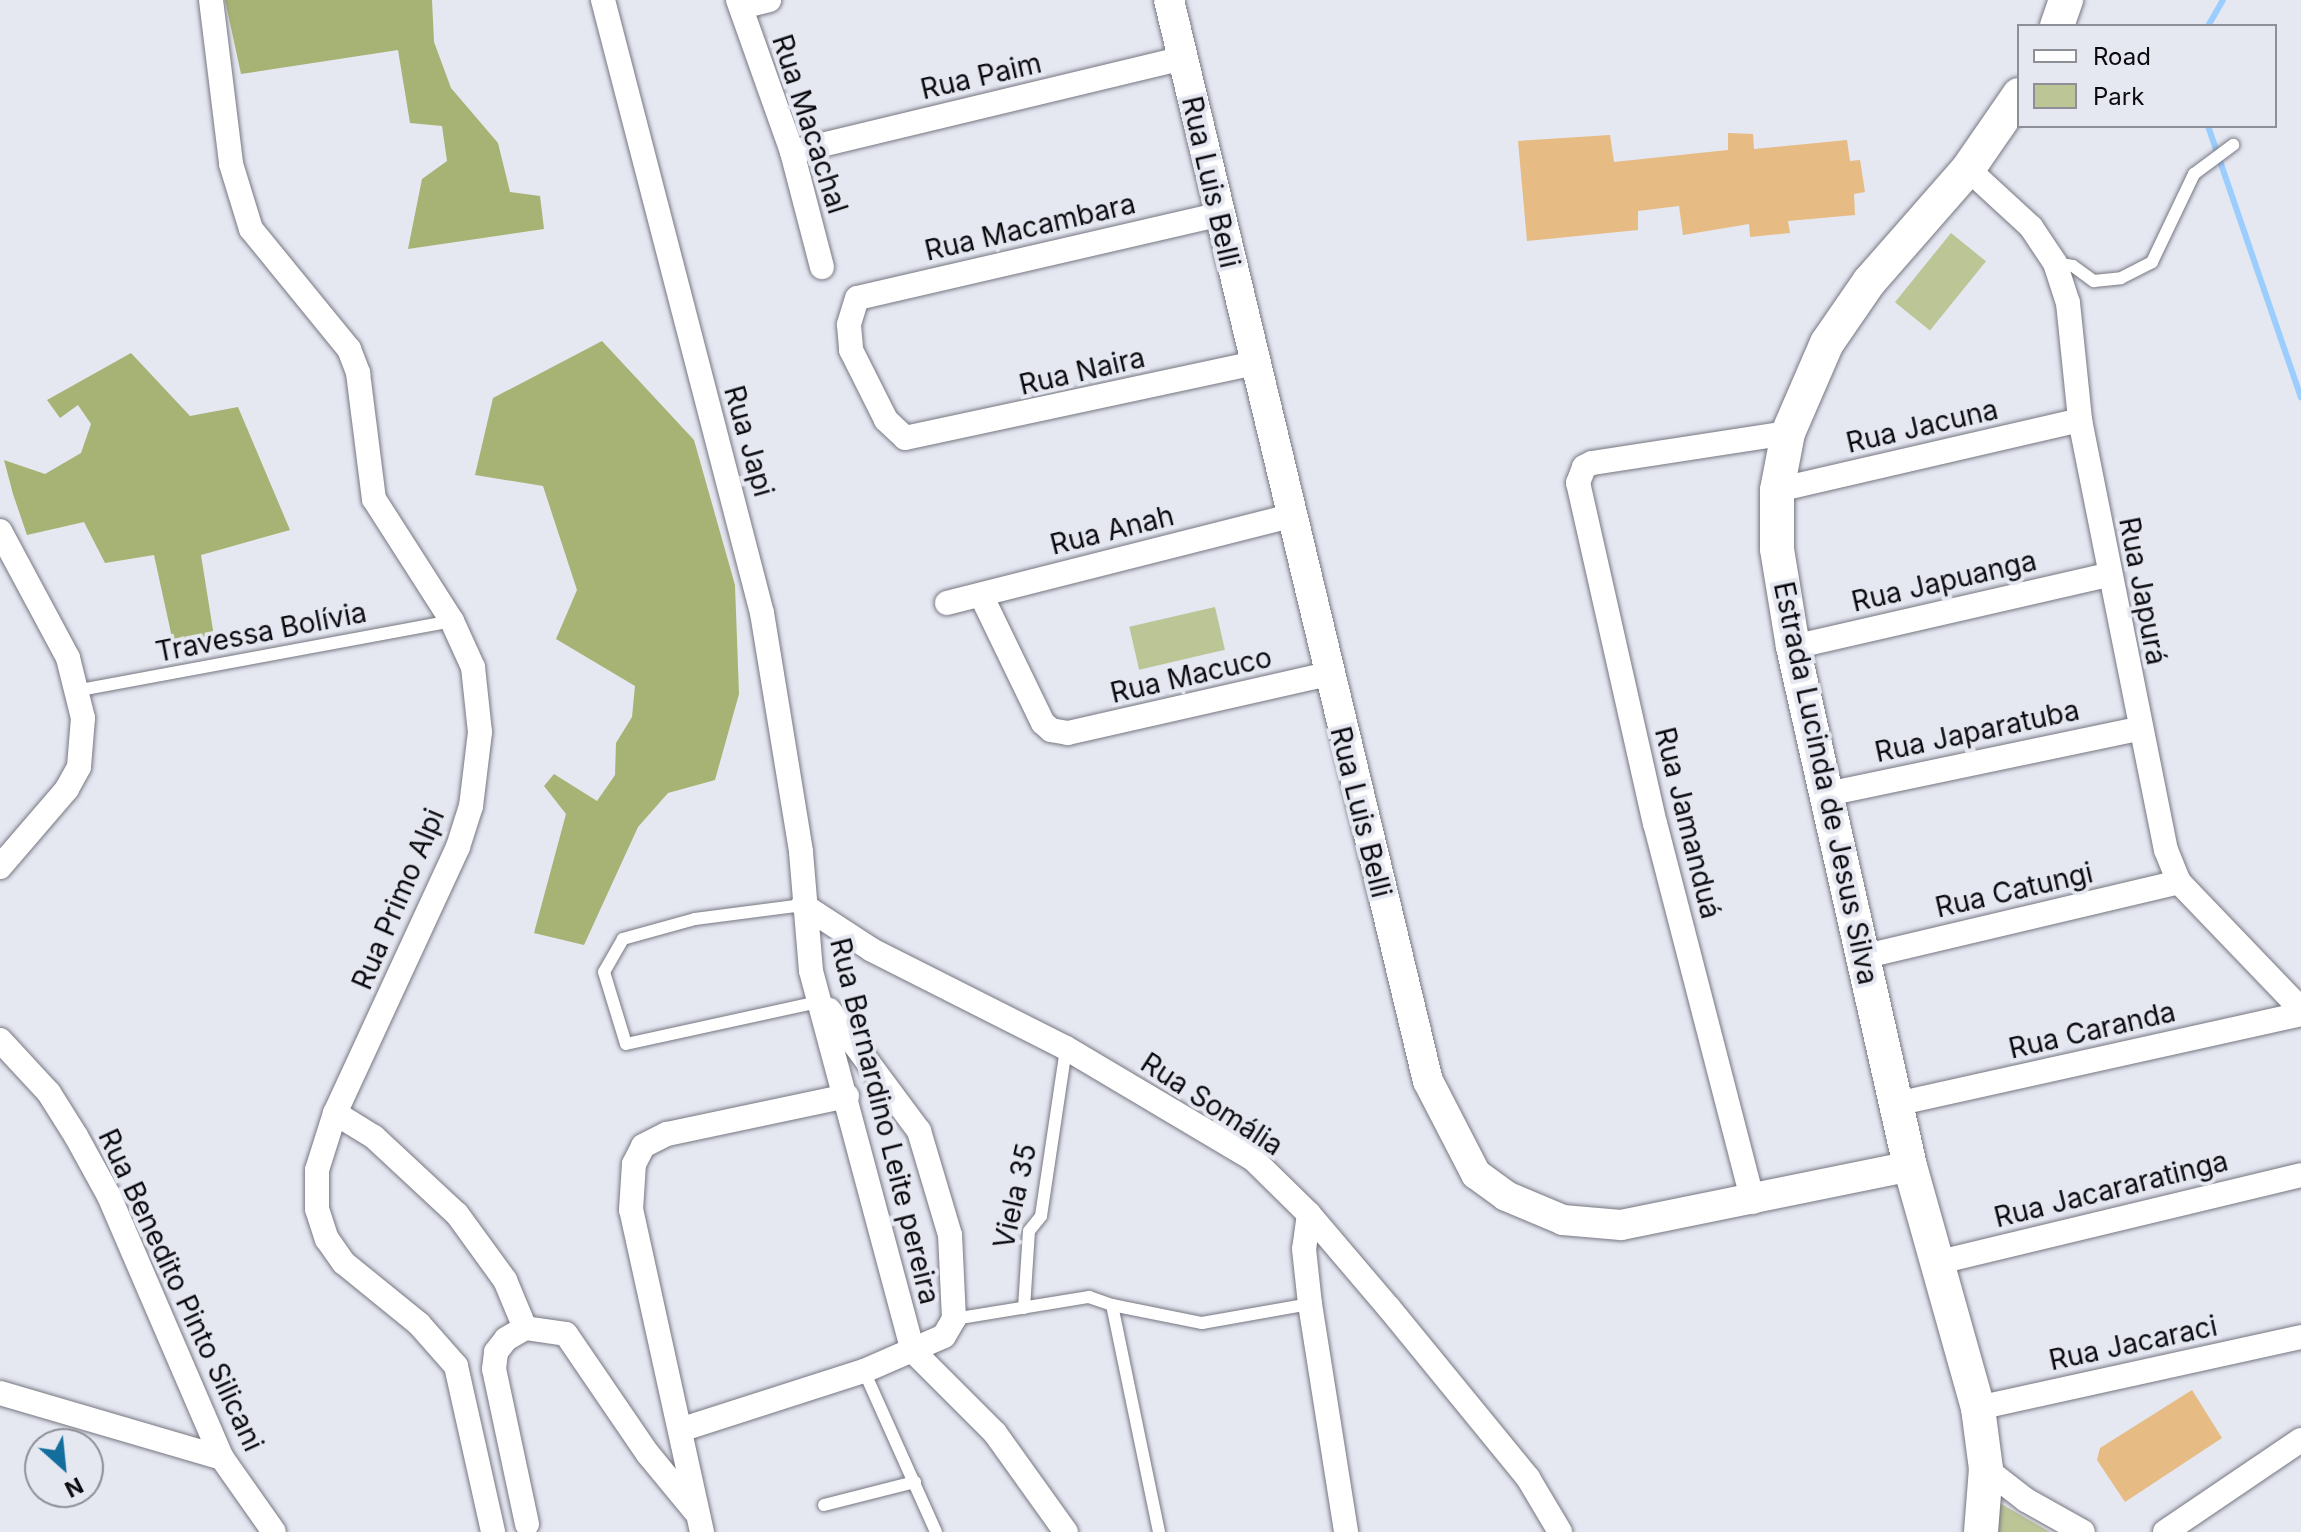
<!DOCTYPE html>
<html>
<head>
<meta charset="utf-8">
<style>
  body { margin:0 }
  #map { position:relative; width:2301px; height:1532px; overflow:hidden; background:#e5e7f1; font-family:Inter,sans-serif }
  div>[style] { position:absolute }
  .green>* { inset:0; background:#bbc596; transform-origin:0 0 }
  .forest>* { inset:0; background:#a6b374 }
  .stream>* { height:6px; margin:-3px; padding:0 3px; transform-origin:3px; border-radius:3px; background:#9bcdfe }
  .building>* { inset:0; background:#e6bb84 }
  .roads { filter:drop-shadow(0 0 2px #767781) drop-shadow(0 0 2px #767781) }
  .service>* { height:12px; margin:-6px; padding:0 6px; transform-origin:6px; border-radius:6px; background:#fff }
  .minor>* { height:24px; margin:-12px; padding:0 12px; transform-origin:12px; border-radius:12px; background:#fff }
  .tertiary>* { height:30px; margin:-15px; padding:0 15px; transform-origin:15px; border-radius:15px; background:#fff }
  .secondary>* { height:34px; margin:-17px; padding:0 17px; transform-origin:17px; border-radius:17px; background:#fff }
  span { translate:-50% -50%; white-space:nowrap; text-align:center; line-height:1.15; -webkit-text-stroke:8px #e5e7f1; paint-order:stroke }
  .street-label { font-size:28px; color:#0b0b0f }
  .legend { position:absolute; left:2017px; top:24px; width:260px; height:104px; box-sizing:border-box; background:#e5e7f1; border:2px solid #8e8f97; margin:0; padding:10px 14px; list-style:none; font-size:24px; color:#0b0b0f }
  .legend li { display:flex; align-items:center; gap:16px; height:40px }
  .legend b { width:40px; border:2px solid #8e8f97 }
  .north { position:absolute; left:24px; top:1428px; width:80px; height:80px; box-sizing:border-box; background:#e5e7f1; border:2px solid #8e8f97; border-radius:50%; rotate:153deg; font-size:22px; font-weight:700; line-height:32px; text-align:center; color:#0b0b0f }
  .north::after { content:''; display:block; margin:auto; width:28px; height:36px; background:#146e9d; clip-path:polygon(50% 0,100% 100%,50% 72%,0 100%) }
</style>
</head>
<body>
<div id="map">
  <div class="green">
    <div style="left:1951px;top:233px;width:45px;height:89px;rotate:39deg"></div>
    <div style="left:1215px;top:607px;width:44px;height:88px;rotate:77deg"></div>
    <div style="clip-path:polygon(1998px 1502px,2050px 1532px,1994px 1532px)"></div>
  </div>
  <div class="forest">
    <div style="clip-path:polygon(225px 0,432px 0,434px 42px,451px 88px,498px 143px,510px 192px,540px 196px,544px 229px,408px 249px,422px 179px,447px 161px,442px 126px,410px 123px,398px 50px,241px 74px)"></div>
    <div style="clip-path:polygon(602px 341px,694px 440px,735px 585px,739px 694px,715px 780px,668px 793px,638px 827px,584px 945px,534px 933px,566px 814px,544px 786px,554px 774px,597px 801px,615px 775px,616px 743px,632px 717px,635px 686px,556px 639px,577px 590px,543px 486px,475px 475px,493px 398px)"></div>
    <div style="clip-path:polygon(131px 353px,190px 416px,238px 407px,290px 530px,201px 555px,216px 649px,176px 656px,154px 555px,105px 563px,84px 522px,27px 535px,13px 494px,4px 460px,45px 474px,81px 453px,91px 424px,78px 405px,60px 418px,47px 400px)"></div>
  </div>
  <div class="stream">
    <div style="left:2208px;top:26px;width:30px;rotate:-60deg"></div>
    <div style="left:2208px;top:126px;width:287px;rotate:71.1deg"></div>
  </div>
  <div class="building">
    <div style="clip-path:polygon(1728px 133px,1753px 134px,1754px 149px,1847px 140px,1850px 161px,1860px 160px,1865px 192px,1854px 194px,1855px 215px,1788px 221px,1790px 233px,1750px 237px,1749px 224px,1683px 235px,1679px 206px,1638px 211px,1638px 230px,1527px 241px,1518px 141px,1610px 135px,1614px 162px,1728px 150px)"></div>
    <div style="clip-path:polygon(2192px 1390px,2222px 1438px,2125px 1502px,2097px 1460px,2100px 1448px)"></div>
  </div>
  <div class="roads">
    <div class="service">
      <div style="left:2055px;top:263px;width:18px;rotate:9deg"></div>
      <div style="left:2073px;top:266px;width:26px;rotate:36deg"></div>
      <div style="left:2094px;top:281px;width:27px;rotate:-6deg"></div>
      <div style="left:2121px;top:278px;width:35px;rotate:-27deg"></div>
      <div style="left:2152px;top:262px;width:98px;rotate:-64.5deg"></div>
      <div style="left:2194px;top:174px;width:49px;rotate:-36.6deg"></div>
      <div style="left:80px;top:690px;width:378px;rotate:-10.5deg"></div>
      <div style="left:803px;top:905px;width:109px;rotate:172.6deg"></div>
      <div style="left:695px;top:919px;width:75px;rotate:164.5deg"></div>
      <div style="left:623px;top:939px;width:38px;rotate:120deg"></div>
      <div style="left:604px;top:972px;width:75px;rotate:73deg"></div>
      <div style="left:626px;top:1044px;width:202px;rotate:-12.3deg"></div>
      <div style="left:1112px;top:1305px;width:92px;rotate:11.3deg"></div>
      <div style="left:1202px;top:1323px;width:110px;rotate:-10deg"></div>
      <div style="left:1024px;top:1308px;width:77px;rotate:-86.3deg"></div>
      <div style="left:1029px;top:1231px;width:19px;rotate:-51deg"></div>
      <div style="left:1041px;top:1216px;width:170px;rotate:-81.5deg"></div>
      <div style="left:954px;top:1319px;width:137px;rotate:-9.3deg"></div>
      <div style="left:1089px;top:1297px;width:24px;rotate:19deg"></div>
      <div style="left:1112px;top:1305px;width:232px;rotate:78.3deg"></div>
      <div style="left:864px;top:1371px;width:176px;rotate:65.9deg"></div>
      <div style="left:824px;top:1505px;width:94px;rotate:-14.2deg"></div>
    </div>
    <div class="minor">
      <div style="left:211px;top:0;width:165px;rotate:83deg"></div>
      <div style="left:231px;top:164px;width:68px;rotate:72.9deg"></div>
      <div style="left:251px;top:229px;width:155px;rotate:50.8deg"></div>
      <div style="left:349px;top:349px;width:26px;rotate:69deg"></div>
      <div style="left:358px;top:373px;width:127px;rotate:82.8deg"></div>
      <div style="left:374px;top:499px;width:145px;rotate:57.4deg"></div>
      <div style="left:452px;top:621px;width:51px;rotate:65.5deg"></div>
      <div style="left:473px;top:667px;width:65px;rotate:83.9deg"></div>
      <div style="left:480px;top:732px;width:75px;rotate:96.9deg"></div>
      <div style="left:471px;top:806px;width:43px;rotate:107.6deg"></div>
      <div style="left:458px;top:847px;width:293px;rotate:114.8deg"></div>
      <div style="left:335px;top:1113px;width:60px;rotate:107.5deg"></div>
      <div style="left:317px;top:1170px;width:39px;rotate:90deg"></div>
      <div style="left:317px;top:1209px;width:32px;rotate:72deg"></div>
      <div style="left:327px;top:1239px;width:29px;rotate:55deg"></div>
      <div style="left:344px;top:1263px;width:97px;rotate:39.1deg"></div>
      <div style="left:419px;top:1324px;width:56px;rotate:48.6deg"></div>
      <div style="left:456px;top:1366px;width:170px;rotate:77.4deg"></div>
      <div style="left:603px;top:0;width:633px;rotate:75.46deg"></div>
      <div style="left:762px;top:613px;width:242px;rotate:80.7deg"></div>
      <div style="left:801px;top:852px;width:119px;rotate:85.2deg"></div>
      <div style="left:811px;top:971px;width:393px;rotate:75deg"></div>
      <div style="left:738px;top:0;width:161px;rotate:70.4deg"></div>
      <div style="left:792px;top:152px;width:119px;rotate:75.4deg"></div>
      <div style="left:741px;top:7px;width:29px;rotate:-14deg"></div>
      <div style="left:792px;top:152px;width:402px;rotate:-13.5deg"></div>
      <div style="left:1968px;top:169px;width:86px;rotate:42.6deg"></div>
      <div style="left:2031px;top:227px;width:43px;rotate:56.3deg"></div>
      <div style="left:2055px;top:263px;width:42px;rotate:72deg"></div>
      <div style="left:2068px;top:303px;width:118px;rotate:84.1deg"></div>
      <div style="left:2080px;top:420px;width:439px;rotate:78.7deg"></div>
      <div style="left:2166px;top:850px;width:35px;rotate:68deg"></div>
      <div style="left:2179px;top:882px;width:176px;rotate:46.2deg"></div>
      <div style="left:1217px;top:215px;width:369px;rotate:167deg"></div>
      <div style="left:857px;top:298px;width:28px;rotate:107deg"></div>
      <div style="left:849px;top:325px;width:25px;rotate:85deg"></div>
      <div style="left:851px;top:350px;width:78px;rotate:63.4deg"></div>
      <div style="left:886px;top:420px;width:26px;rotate:43deg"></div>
      <div style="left:905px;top:438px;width:358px;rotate:-12.1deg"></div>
      <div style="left:1777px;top:490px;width:311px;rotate:-13deg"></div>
      <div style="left:0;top:531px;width:144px;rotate:61.8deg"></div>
      <div style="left:68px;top:658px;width:62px;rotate:76deg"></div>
      <div style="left:83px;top:718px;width:49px;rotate:94.7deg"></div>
      <div style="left:79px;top:767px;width:25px;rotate:119deg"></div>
      <div style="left:67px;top:789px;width:103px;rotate:130.7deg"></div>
      <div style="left:981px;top:595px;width:142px;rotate:64.2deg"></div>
      <div style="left:1043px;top:723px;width:11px;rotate:41deg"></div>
      <div style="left:1051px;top:730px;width:17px;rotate:10deg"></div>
      <div style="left:1068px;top:733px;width:267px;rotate:-12.8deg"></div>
      <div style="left:947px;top:603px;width:355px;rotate:-14.2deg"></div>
      <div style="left:1793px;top:647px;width:323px;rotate:-12.9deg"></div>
      <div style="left:1827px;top:794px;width:319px;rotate:-11.8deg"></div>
      <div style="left:803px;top:905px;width:82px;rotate:33.1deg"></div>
      <div style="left:872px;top:950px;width:217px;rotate:26.8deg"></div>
      <div style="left:1066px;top:1048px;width:217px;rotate:30.7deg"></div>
      <div style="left:1253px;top:1159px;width:78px;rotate:44.5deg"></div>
      <div style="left:1309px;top:1214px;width:123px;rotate:49.6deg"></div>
      <div style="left:1389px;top:1308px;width:220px;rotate:50.7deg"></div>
      <div style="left:1528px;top:1478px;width:63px;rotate:59.3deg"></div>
      <div style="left:1862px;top:957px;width:326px;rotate:-13.3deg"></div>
      <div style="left:0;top:1040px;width:72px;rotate:47.2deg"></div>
      <div style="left:49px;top:1093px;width:51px;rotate:57.9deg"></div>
      <div style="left:76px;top:1136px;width:68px;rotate:61.2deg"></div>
      <div style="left:109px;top:1196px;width:285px;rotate:66.7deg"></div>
      <div style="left:222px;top:1458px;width:90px;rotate:54.9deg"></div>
      <div style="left:1896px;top:1104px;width:415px;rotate:-12.5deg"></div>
      <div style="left:335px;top:1113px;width:46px;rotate:31.6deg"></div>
      <div style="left:374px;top:1137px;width:113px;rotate:42.9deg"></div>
      <div style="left:457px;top:1214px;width:82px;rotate:54deg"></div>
      <div style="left:505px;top:1280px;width:52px;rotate:67.4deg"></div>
      <div style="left:1753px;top:1202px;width:390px;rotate:-104.5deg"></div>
      <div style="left:1655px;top:824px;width:350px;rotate:-102.7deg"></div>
      <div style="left:1578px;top:483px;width:17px;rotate:-69deg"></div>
      <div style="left:1584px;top:467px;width:9px;rotate:-27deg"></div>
      <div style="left:1592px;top:463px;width:198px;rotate:-8.7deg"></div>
      <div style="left:1309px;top:1214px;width:35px;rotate:98deg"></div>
      <div style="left:1304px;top:1249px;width:55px;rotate:83.8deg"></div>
      <div style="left:1310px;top:1304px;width:231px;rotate:81deg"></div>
      <div style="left:1935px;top:1263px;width:376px;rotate:-13.5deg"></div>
      <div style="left:913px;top:1351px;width:116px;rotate:45deg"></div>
      <div style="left:995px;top:1433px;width:122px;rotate:54.4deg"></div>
      <div style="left:0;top:1393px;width:231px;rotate:16.3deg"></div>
      <div style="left:1978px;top:1408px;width:331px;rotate:-12.4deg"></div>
      <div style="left:683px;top:1429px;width:190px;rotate:-17.8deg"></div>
      <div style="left:864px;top:1371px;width:87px;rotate:-23.6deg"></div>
      <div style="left:944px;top:1336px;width:20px;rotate:-60deg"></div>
      <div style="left:954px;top:1319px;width:84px;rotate:-92.7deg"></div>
      <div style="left:950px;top:1235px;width:109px;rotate:-106.6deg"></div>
      <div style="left:919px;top:1131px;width:151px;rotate:-126.6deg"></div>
      <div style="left:1986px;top:1469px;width:51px;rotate:37.8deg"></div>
      <div style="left:2026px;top:1500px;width:65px;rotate:29.3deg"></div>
      <div style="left:527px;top:1524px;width:158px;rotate:-102deg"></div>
      <div style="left:494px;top:1369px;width:17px;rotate:-83deg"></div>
      <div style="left:496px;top:1352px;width:16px;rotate:-52deg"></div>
      <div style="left:506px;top:1339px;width:22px;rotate:-30deg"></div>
      <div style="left:525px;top:1328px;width:41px;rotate:8.3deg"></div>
      <div style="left:566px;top:1334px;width:145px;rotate:55.7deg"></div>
      <div style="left:648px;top:1454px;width:74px;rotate:50.5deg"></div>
      <div style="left:702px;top:1532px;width:330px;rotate:-102.4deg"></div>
      <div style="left:631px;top:1210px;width:46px;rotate:-86.3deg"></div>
      <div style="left:634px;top:1164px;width:20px;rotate:-63deg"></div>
      <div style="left:643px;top:1146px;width:27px;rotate:-27deg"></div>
      <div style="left:667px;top:1134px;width:184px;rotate:-11.9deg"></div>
      <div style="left:2165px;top:1532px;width:164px;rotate:-34.1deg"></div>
    </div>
    <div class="tertiary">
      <div style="left:1169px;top:0;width:1112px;rotate:76.53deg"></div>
      <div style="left:1428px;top:1081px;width:105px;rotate:62.7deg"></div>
      <div style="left:1476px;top:1174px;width:37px;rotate:36deg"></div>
      <div style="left:1506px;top:1196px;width:62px;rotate:22.8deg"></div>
      <div style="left:1563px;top:1220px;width:58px;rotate:4.9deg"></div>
      <div style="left:1621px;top:1225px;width:295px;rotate:-11.5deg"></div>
    </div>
    <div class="secondary">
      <div style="left:2057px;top:26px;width:28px;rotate:-71deg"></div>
      <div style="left:1981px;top:1532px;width:63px;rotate:-85.5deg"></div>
      <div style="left:1986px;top:1469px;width:62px;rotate:-97.5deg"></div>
      <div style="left:1978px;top:1408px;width:251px;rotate:-105.7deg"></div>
      <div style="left:1910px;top:1166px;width:532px;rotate:-102.7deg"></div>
      <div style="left:1793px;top:647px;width:99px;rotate:-99.3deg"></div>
      <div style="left:1777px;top:549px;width:59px;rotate:-90deg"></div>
      <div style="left:1777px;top:490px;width:58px;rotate:-79.1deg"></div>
      <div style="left:1788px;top:433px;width:98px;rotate:-66.6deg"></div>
      <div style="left:1827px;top:343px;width:74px;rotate:-55.5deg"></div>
      <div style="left:1869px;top:282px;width:150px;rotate:-48.8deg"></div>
      <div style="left:1968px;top:169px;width:90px;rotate:-55.4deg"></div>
    </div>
  </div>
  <div class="street-label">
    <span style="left:981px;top:76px;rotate:-13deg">Rua Paim</span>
    <span style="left:810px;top:124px;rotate:72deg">Rua Macachal</span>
    <span style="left:1211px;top:182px;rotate:77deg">Rua Luis Belli</span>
    <span style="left:1030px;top:227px;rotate:-13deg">Rua Macambara</span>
    <span style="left:1082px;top:371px;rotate:-13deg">Rua Naira</span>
    <span style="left:1922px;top:426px;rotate:-13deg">Rua Jacuna</span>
    <span style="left:749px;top:441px;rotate:74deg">Rua Japi</span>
    <span style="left:1112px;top:530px;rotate:-14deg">Rua Anah</span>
    <span style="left:1944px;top:581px;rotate:-13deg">Rua Japuanga</span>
    <span style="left:2143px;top:591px;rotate:79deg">Rua Japurá</span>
    <span style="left:261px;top:632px;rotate:-11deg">Travessa Bolívia</span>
    <span style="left:1191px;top:675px;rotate:-13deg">Rua Macuco</span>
    <span style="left:1977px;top:731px;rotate:-12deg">Rua Japaratuba</span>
    <span style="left:1826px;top:783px;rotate:78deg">Estrada Lucinda de Jesus Silva</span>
    <span style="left:1361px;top:812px;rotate:76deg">Rua Luis Belli</span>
    <span style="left:1688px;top:823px;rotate:76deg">Rua Jamanduá</span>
    <span style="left:2014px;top:890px;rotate:-13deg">Rua Catungi</span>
    <span style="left:398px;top:899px;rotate:-67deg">Rua Primo Alpi</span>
    <span style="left:2092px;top:1030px;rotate:-13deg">Rua Caranda</span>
    <span style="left:1212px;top:1104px;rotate:33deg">Rua Somália</span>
    <span style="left:885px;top:1121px;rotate:76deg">Rua Bernardino Leite pereira</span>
    <span style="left:2111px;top:1189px;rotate:-14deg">Rua Jacararatinga</span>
    <span style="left:1015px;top:1196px;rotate:-77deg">Viela 35</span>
    <span style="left:181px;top:1290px;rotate:65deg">Rua Benedito Pinto Silicani</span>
    <span style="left:2133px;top:1343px;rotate:-12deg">Rua Jacaraci</span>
  </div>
  <ul class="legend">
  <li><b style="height:10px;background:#fff"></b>Road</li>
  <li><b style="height:22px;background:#bbc596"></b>Park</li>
  </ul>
  <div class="north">N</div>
</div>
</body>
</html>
